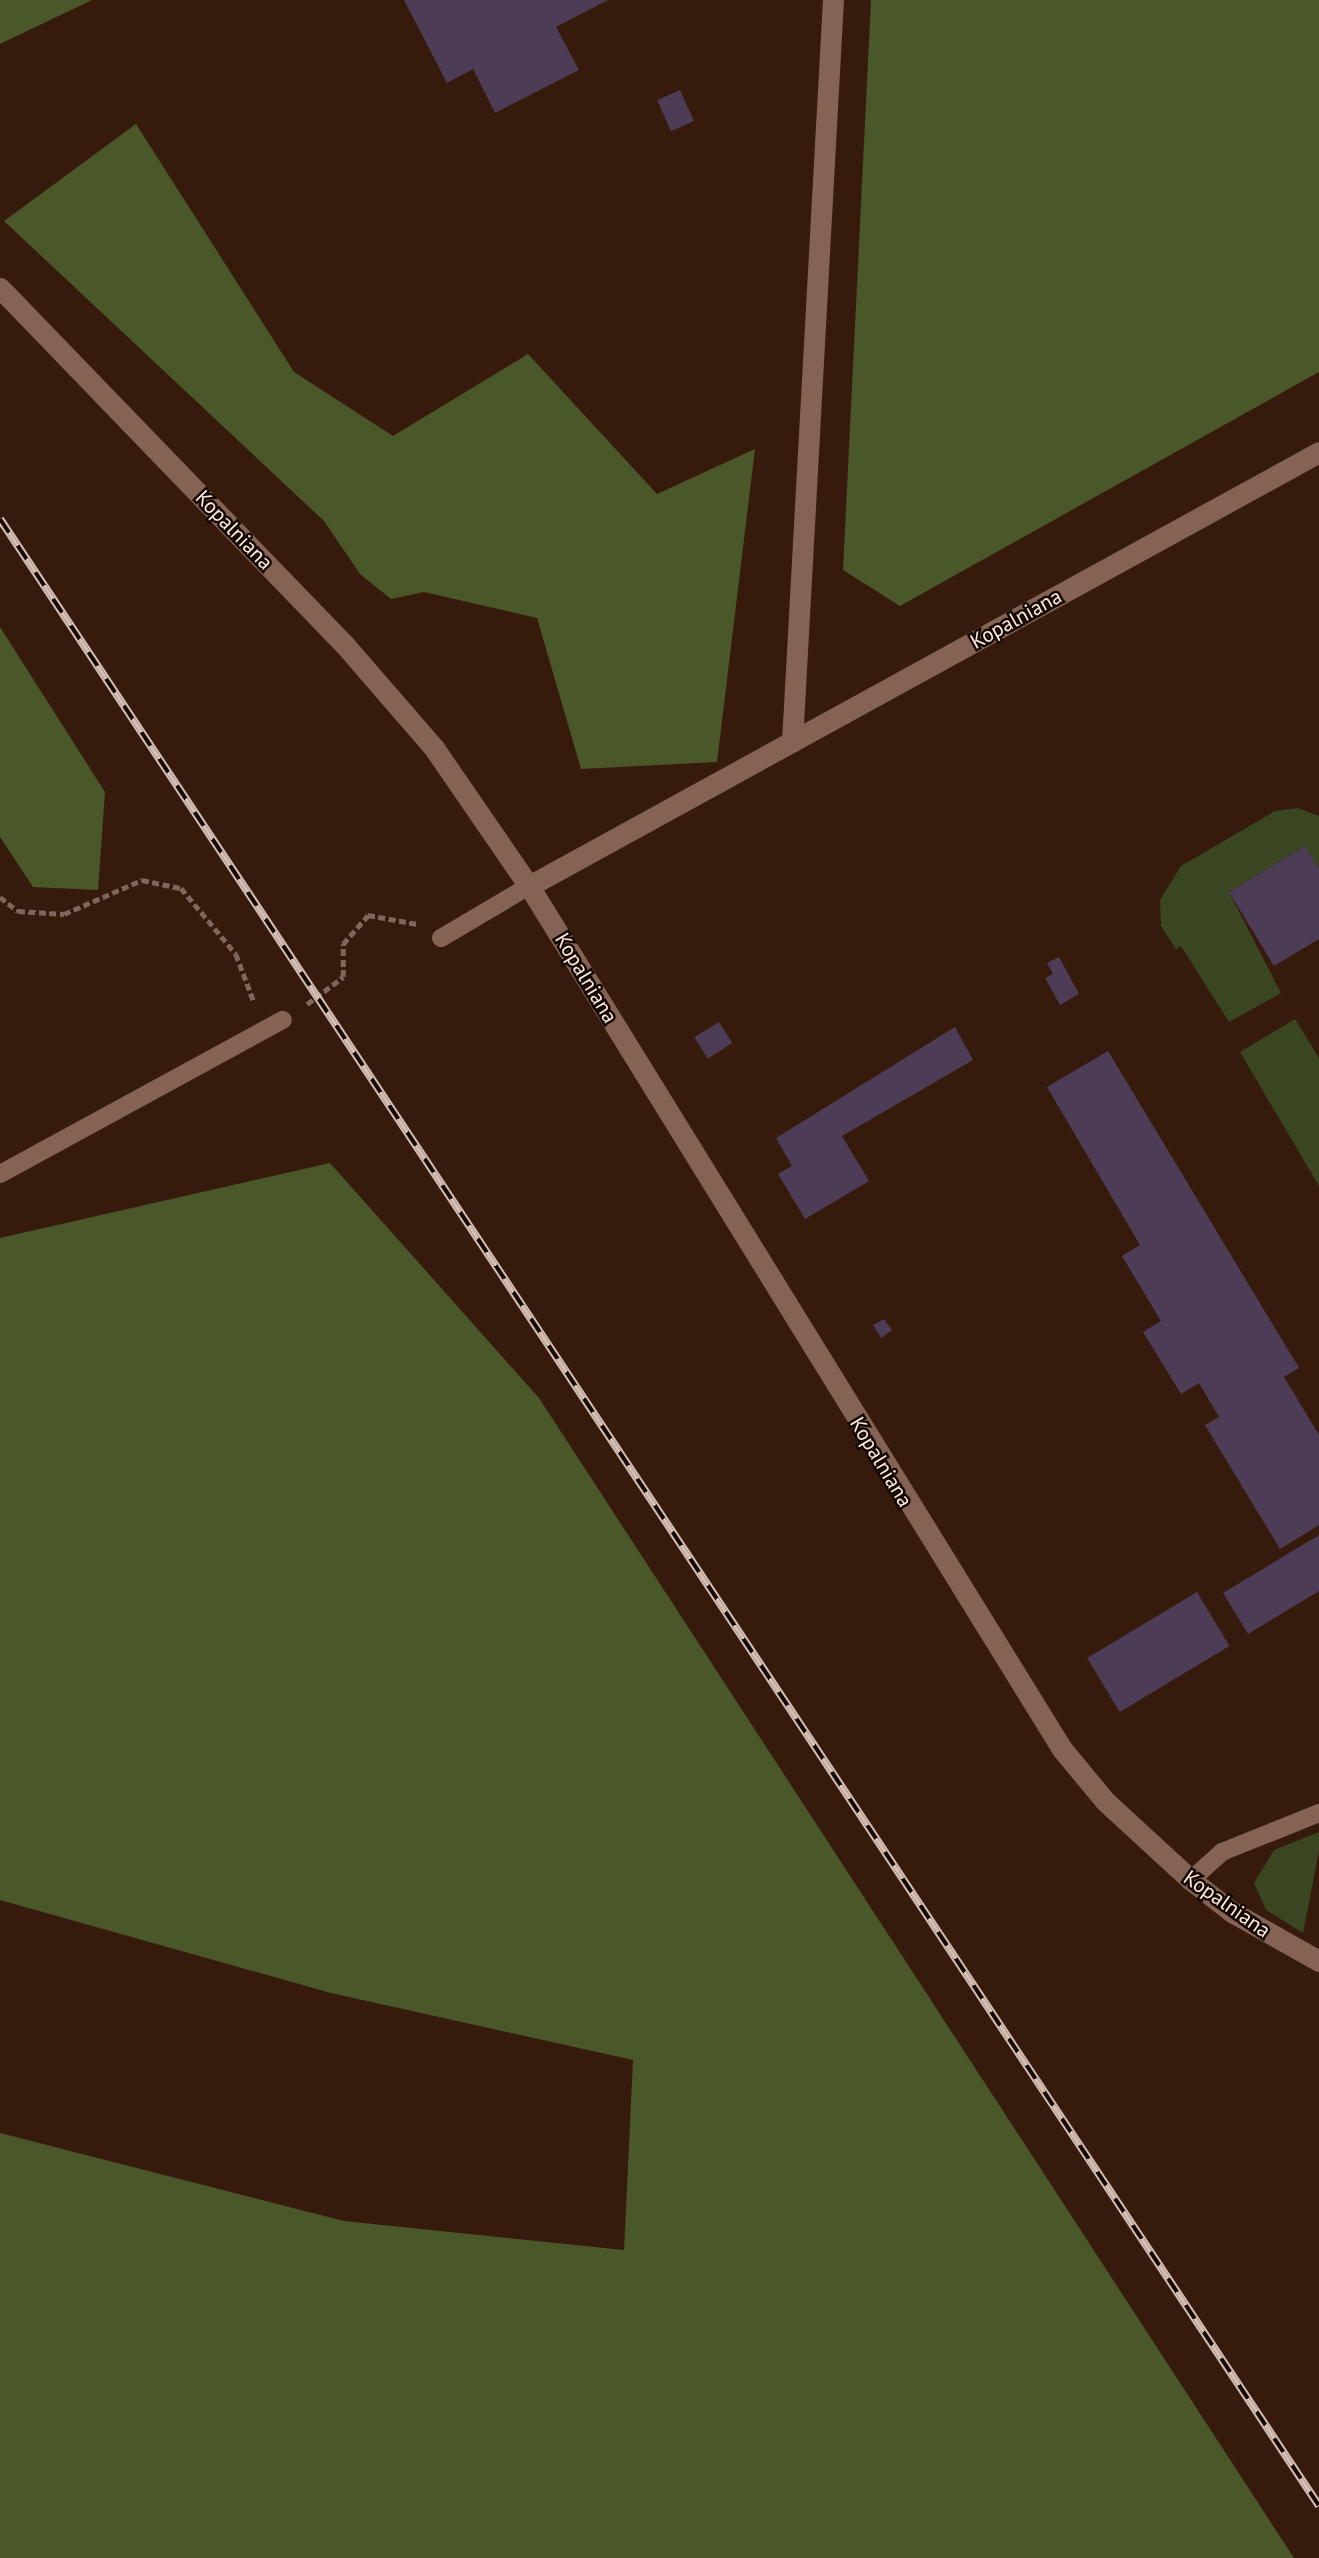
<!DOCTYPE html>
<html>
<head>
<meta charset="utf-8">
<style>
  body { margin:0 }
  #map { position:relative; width:1319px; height:2558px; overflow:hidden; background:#361b0d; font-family:"PT Sans",sans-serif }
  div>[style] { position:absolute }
  .green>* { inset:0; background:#3a4521 }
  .forest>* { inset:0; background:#4a5729 }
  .building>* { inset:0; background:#4d3c56; transform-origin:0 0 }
  .path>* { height:4.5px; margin-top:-2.25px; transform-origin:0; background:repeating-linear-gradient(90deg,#7e665a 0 7px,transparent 0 10.5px) }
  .lane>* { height:18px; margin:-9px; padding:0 9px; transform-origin:9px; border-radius:9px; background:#846354 }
  .street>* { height:21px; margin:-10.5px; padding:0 10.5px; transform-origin:10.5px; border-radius:10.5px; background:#846354 }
  .rail>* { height:8px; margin-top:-4px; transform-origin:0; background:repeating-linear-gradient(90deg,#150904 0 16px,#d3bdb3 0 32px); box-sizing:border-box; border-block:2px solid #d3bdb3 }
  span { translate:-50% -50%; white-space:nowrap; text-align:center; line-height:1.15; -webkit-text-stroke:5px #150904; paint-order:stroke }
  .street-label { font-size:21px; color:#feeae1 }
</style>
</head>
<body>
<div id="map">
  <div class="green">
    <div style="clip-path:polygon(1298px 808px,1319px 816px,1319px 869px,1305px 846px,1229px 892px,1281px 993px,1229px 1022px,1181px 946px,1176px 949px,1161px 926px,1160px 900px,1181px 866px,1275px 811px)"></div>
    <div style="clip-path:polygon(1295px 1019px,1319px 1058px,1319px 1186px,1240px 1052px)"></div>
    <div style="clip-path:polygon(1319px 1832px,1319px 1851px,1303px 1933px,1266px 1910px,1254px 1883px,1274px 1850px)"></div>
  </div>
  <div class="forest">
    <div style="clip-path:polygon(0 0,92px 0,0 44px)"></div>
    <div style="clip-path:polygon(871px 0,1319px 0,1319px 372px,900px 606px,843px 570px)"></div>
    <div style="clip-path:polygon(136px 124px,294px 372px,393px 436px,528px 354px,657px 494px,755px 449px,717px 762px,581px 769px,537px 618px,424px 592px,391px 599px,360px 574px,324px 521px,4px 221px)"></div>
    <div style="clip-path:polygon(0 627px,105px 792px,98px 890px,33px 887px,0 837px)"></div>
    <div style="clip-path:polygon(330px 1163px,539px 1398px,1294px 2558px,0 2558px,0 2133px,344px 2221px,624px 2250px,633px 2060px,331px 1993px,0 1900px,0 1238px)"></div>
  </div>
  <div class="building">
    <div style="clip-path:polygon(404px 0,608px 0,556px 27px,579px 70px,495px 113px,473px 69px,447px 83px)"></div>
    <div style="left:680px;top:90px;width:34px;height:25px;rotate:66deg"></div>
    <div style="clip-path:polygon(1305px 846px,1319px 869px,1319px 939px,1274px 966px,1229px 892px)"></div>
    <div style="clip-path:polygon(1059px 957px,1079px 994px,1060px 1005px,1045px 978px,1053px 974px,1047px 963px)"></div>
    <div style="left:719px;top:1022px;width:25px;height:29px;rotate:58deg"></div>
    <div style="clip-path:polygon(955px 1027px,973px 1060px,842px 1136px,869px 1181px,805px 1219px,778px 1174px,792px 1166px,776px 1138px)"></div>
    <div style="clip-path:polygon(1108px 1051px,1299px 1368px,1284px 1377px,1319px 1435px,1319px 1525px,1280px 1549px,1205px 1425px,1219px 1417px,1199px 1383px,1181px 1394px,1143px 1332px,1161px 1321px,1122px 1256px,1140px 1245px,1047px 1087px)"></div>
    <div style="clip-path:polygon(884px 1319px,892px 1330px,881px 1338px,873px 1325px)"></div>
    <div style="clip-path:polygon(1319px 1535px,1319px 1591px,1248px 1634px,1223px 1593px)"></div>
    <div style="left:1197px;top:1592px;width:63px;height:128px;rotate:59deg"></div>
  </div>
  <div class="path">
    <div style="left:0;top:897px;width:23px;rotate:38deg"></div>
    <div style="left:18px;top:911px;width:46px;rotate:3.7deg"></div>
    <div style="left:64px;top:914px;width:85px;rotate:-23.6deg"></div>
    <div style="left:142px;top:880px;width:40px;rotate:12deg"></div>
    <div style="left:181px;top:888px;width:86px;rotate:50.2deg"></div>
    <div style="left:236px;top:954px;width:51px;rotate:69.4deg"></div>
    <div style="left:307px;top:1004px;width:45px;rotate:-36.9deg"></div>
    <div style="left:343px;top:977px;width:33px;rotate:-90deg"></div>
    <div style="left:343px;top:944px;width:38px;rotate:-49deg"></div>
    <div style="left:368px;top:915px;width:50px;rotate:10.4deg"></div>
  </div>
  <div class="lane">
    <div style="left:441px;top:938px;width:102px;rotate:-30.6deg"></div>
    <div style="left:0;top:1174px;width:322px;rotate:-28.6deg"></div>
    <div style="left:1191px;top:1880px;width:42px;rotate:-42.1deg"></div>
    <div style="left:1222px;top:1852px;width:105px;rotate:-21.9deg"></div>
  </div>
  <div class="street">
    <div style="left:0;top:288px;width:495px;rotate:46deg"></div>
    <div style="left:344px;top:644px;width:138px;rotate:49.1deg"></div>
    <div style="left:434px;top:748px;width:168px;rotate:55.5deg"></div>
    <div style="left:529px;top:886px;width:1014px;rotate:58.3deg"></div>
    <div style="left:1062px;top:1749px;width:67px;rotate:50.4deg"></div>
    <div style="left:1105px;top:1801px;width:117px;rotate:42.6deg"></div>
    <div style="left:1191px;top:1880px;width:52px;rotate:38deg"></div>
    <div style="left:1232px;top:1912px;width:100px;rotate:29.4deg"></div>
    <div style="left:792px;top:742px;width:743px;rotate:-86.84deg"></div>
    <div style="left:529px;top:886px;width:901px;rotate:-28.78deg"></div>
  </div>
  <div class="rail">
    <div style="left:0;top:519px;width:2385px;rotate:56.42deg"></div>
  </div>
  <div class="street-label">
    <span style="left:234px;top:530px;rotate:46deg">Kopalniana</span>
    <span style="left:1016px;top:619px;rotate:-29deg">Kopalniana</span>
    <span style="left:586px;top:978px;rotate:59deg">Kopalniana</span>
    <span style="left:881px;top:1462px;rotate:59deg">Kopalniana</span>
    <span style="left:1227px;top:1904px;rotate:35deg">Kopalniana</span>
  </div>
</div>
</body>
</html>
